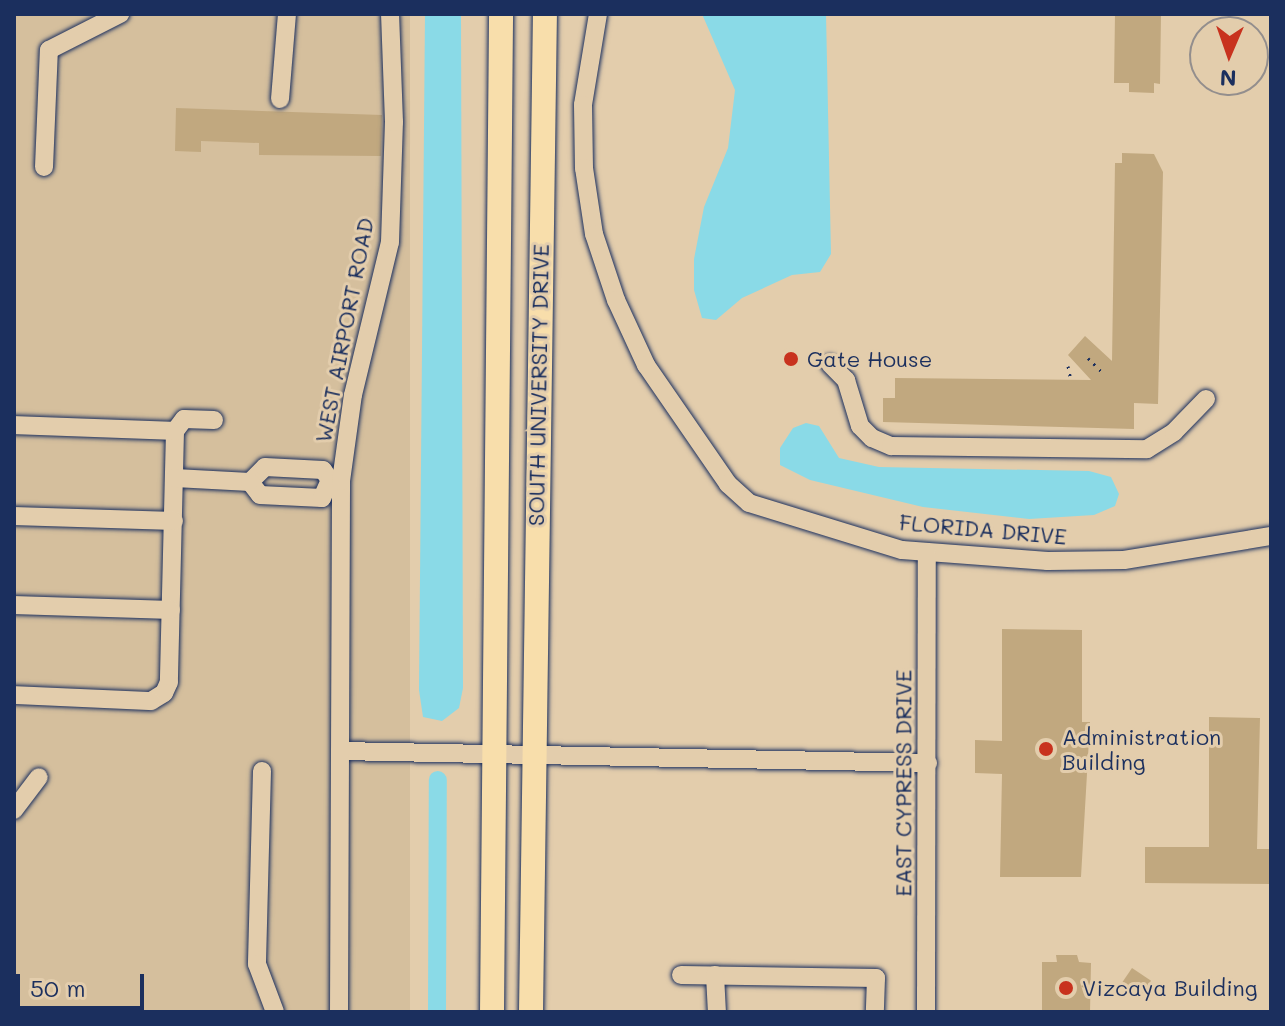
<!DOCTYPE html>
<html>
<head>
<meta charset="utf-8">
<style>
  body { margin:0 }
  #map { position:relative; width:1285px; height:1026px; overflow:hidden; background:#e3cdac; font-family:Mali,sans-serif }
  div>[style] { position:absolute }
  .built>* { inset:0; background:#d5bf9d; transform-origin:0 0 }
  .water>* { inset:0; background:#8adae7 }
  .canal>* { height:18px; margin:-9px; padding:0 9px; transform-origin:9px; border-radius:9px; background:#8adae7 }
  .building>* { inset:0; background:#c1a87f; transform-origin:0 0 }
  .path>* { height:3px; margin-top:-1.5px; transform-origin:0; background:repeating-linear-gradient(90deg,#1b2f5e 0 2px,transparent 0 8px) }
  .roads { filter:drop-shadow(0 0 2px #1b2f5e) drop-shadow(0 0 2px #1b2f5e) }
  .minor>* { height:18px; margin:-9px; padding:0 9px; transform-origin:9px; border-radius:9px; background:#e3cdac }
  .major>* { height:24px; margin:-12px; padding:0 12px; transform-origin:12px; border-radius:12px; background:#f8deab }
  .dots>* { width:22px; height:22px; translate:-50% -50%; box-sizing:border-box; border:4px solid #e3cdac; border-radius:50% }
  span { translate:-50% -50%; white-space:nowrap; text-align:center; line-height:1.15; -webkit-text-stroke:6px #e3cdac; paint-order:stroke }
  .street-label { font-size:22px; color:#1b2f5e }
  .poi-label { font-size:22px; color:#1b2f5e }
  .left { translate:0 -50%; text-align:left }
  .frame { position:absolute; inset:0; border:16px solid #1b2f5e; pointer-events:none }
  .north { position:absolute; left:1189px; top:16px; width:80px; height:80px; box-sizing:border-box; background:#e3cdac; border:2px solid #938e8d; border-radius:50%; rotate:182deg; font-size:22px; font-weight:700; line-height:32px; text-align:center; color:#1b2f5e }
  .north::after { content:''; display:block; margin:auto; width:28px; height:36px; background:#c8321e; clip-path:polygon(50% 0,100% 100%,50% 72%,0 100%) }
  .scale { position:absolute; left:16px; top:974px; width:128px; height:36px; box-sizing:border-box; border:4px solid #1b2f5e; border-top:0; padding-left:10px; font-size:24px; line-height:28px; white-space:nowrap; color:#1b2f5e; -webkit-text-stroke:6px #e3cdac; paint-order:stroke }
</style>
</head>
<body>
<div id="map">
  <div class="built">
    <div style="left:14px;top:14px;width:396px;height:998px"></div>
  </div>
  <div class="water">
    <div style="clip-path:polygon(425px 14px,461px 14px,463px 688px,459px 708px,442px 721px,423px 717px,419px 690px)"></div>
    <div style="clip-path:polygon(702px 14px,826px 14px,831px 254px,820px 272px,792px 275px,742px 298px,716px 320px,702px 318px,694px 290px,694px 259px,704px 207px,728px 148px,735px 90px)"></div>
    <div style="clip-path:polygon(806px 423px,819px 426px,839px 458px,879px 467px,1089px 471px,1111px 477px,1119px 494px,1115px 506px,1094px 515px,1029px 519px,923px 507px,810px 480px,780px 465px,780px 448px,793px 428px)"></div>
  </div>
  <div class="canal">
    <div style="left:437px;top:1012px;width:232px;rotate:-89.8deg"></div>
  </div>
  <div class="building">
    <div style="clip-path:polygon(1115px 14px,1161px 14px,1160px 84px,1154px 83px,1154px 93px,1129px 92px,1129px 83px,1114px 83px)"></div>
    <div style="clip-path:polygon(176px 108px,382px 115px,381px 156px,259px 155px,259px 143px,201px 141px,201px 152px,175px 151px)"></div>
    <div style="clip-path:polygon(1122px 153px,1154px 154px,1163px 172px,1158px 404px,1134px 403px,1134px 429px,883px 422px,883px 398px,895px 398px,895px 378px,1091px 380px,1068px 355px,1085px 336px,1112px 361px,1115px 163px,1122px 163px)"></div>
    <div style="clip-path:polygon(1002px 629px,1082px 630px,1082px 722px,1090px 722px,1081px 877px,1000px 877px,1002px 774px,975px 773px,975px 740px,1002px 741px)"></div>
    <div style="clip-path:polygon(1209px 717px,1260px 718px,1257px 849px,1271px 849px,1271px 884px,1145px 883px,1145px 847px,1209px 847px)"></div>
    <div style="clip-path:polygon(1056px 955px,1077px 955px,1079px 962px,1091px 963px,1090px 1012px,1042px 1012px,1042px 962px,1057px 962px)"></div>
    <div style="left:1132px;top:968px;width:23px;height:17px;rotate:34deg"></div>
  </div>
  <div class="path">
    <div style="left:1088px;top:358px;width:18px;rotate:45deg"></div>
    <div style="left:1068px;top:366px;width:14px;rotate:78deg"></div>
  </div>
  <div class="roads">
    <div class="minor">
      <div style="left:598px;top:14px;width:92px;rotate:99.4deg"></div>
      <div style="left:583px;top:105px;width:63px;rotate:89.1deg"></div>
      <div style="left:584px;top:168px;width:67px;rotate:81.4deg"></div>
      <div style="left:594px;top:234px;width:70px;rotate:71.6deg"></div>
      <div style="left:616px;top:300px;width:72px;rotate:65.2deg"></div>
      <div style="left:646px;top:365px;width:145px;rotate:55.4deg"></div>
      <div style="left:728px;top:484px;width:28px;rotate:42deg"></div>
      <div style="left:749px;top:503px;width:160px;rotate:17.1deg"></div>
      <div style="left:902px;top:550px;width:146px;rotate:4.3deg"></div>
      <div style="left:1048px;top:561px;width:76px;rotate:-0.8deg"></div>
      <div style="left:1124px;top:560px;width:149px;rotate:-9.3deg"></div>
      <div style="left:280px;top:99px;width:85px;rotate:-85.3deg"></div>
      <div style="left:44px;top:167px;width:117px;rotate:-87.6deg"></div>
      <div style="left:49px;top:50px;width:80px;rotate:-26.9deg"></div>
      <div style="left:830px;top:364px;width:23px;rotate:45deg"></div>
      <div style="left:846px;top:380px;width:48px;rotate:73.1deg"></div>
      <div style="left:860px;top:426px;width:17px;rotate:45deg"></div>
      <div style="left:872px;top:438px;width:21px;rotate:23deg"></div>
      <div style="left:891px;top:446px;width:256px;rotate:0.7deg"></div>
      <div style="left:1147px;top:449px;width:32px;rotate:-32deg"></div>
      <div style="left:1174px;top:432px;width:46px;rotate:-45.9deg"></div>
      <div style="left:14px;top:425px;width:161px;rotate:2.1deg"></div>
      <div style="left:175px;top:431px;width:251px;rotate:91.4deg"></div>
      <div style="left:169px;top:682px;width:12px;rotate:114deg"></div>
      <div style="left:164px;top:693px;width:15px;rotate:148deg"></div>
      <div style="left:151px;top:701px;width:137px;rotate:-177.5deg"></div>
      <div style="left:175px;top:431px;width:15px;rotate:-53deg"></div>
      <div style="left:184px;top:419px;width:30px;rotate:2deg"></div>
      <div style="left:175px;top:478px;width:75px;rotate:3.1deg"></div>
      <div style="left:250px;top:482px;width:21px;rotate:-45deg"></div>
      <div style="left:265px;top:467px;width:58px;rotate:3deg"></div>
      <div style="left:323px;top:470px;width:12px;rotate:55deg"></div>
      <div style="left:250px;top:482px;width:16px;rotate:52deg"></div>
      <div style="left:260px;top:495px;width:62px;rotate:2.8deg"></div>
      <div style="left:322px;top:498px;width:20px;rotate:-66deg"></div>
      <div style="left:14px;top:516px;width:160px;rotate:1.8deg"></div>
      <div style="left:14px;top:605px;width:157px;rotate:1.8deg"></div>
      <div style="left:340px;top:751px;width:588px;rotate:1.17deg"></div>
      <div style="left:262px;top:771px;width:193px;rotate:91.5deg"></div>
      <div style="left:257px;top:964px;width:51px;rotate:69.4deg"></div>
      <div style="left:14px;top:810px;width:41px;rotate:-52.9deg"></div>
      <div style="left:681px;top:975px;width:195px;rotate:0.9deg"></div>
      <div style="left:876px;top:978px;width:34px;rotate:92deg"></div>
      <div style="left:715px;top:975px;width:37px;rotate:87deg"></div>
      <div style="left:339px;top:1012px;width:531px;rotate:-89.78deg"></div>
      <div style="left:341px;top:481px;width:87px;rotate:-82.1deg"></div>
      <div style="left:353px;top:395px;width:157px;rotate:-76.4deg"></div>
      <div style="left:390px;top:242px;width:120px;rotate:-88.1deg"></div>
      <div style="left:394px;top:122px;width:108px;rotate:-92.1deg"></div>
      <div style="left:926px;top:1012px;width:458px;rotate:-89.9deg"></div>
    </div>
    <div class="major">
      <div style="left:492px;top:1012px;width:998px;rotate:-89.48deg"></div>
      <div style="left:531px;top:1012px;width:998px;rotate:-89.2deg"></div>
    </div>
  </div>
  <div class="dots">
    <div style="left:791px;top:359px;background:#c8321e"></div>
    <div style="left:1046px;top:749px;background:#c8321e"></div>
    <div style="left:1066px;top:988px;background:#c8321e"></div>
  </div>
  <div class="street-label">
    <span style="left:344px;top:330px;rotate:-79deg">WEST AIRPORT ROAD</span>
    <span style="left:538px;top:385px;rotate:-89deg">SOUTH UNIVERSITY DRIVE</span>
    <span style="left:983px;top:529px;rotate:5deg">FLORIDA DRIVE</span>
    <span style="left:903px;top:783px;rotate:-90deg">EAST CYPRESS DRIVE</span>
  </div>
  <div class="poi-label">
    <span class="left" style="left:807px;top:359px">Gate House</span>
    <span class="left" style="left:1062px;top:749px">Administration<br>Building</span>
    <span class="left" style="left:1082px;top:988px">Vizcaya Building</span>
  </div>
  <div class="frame"></div>
  <div class="north">N</div>
  <div class="scale">50 m</div>
</div>
</body>
</html>
